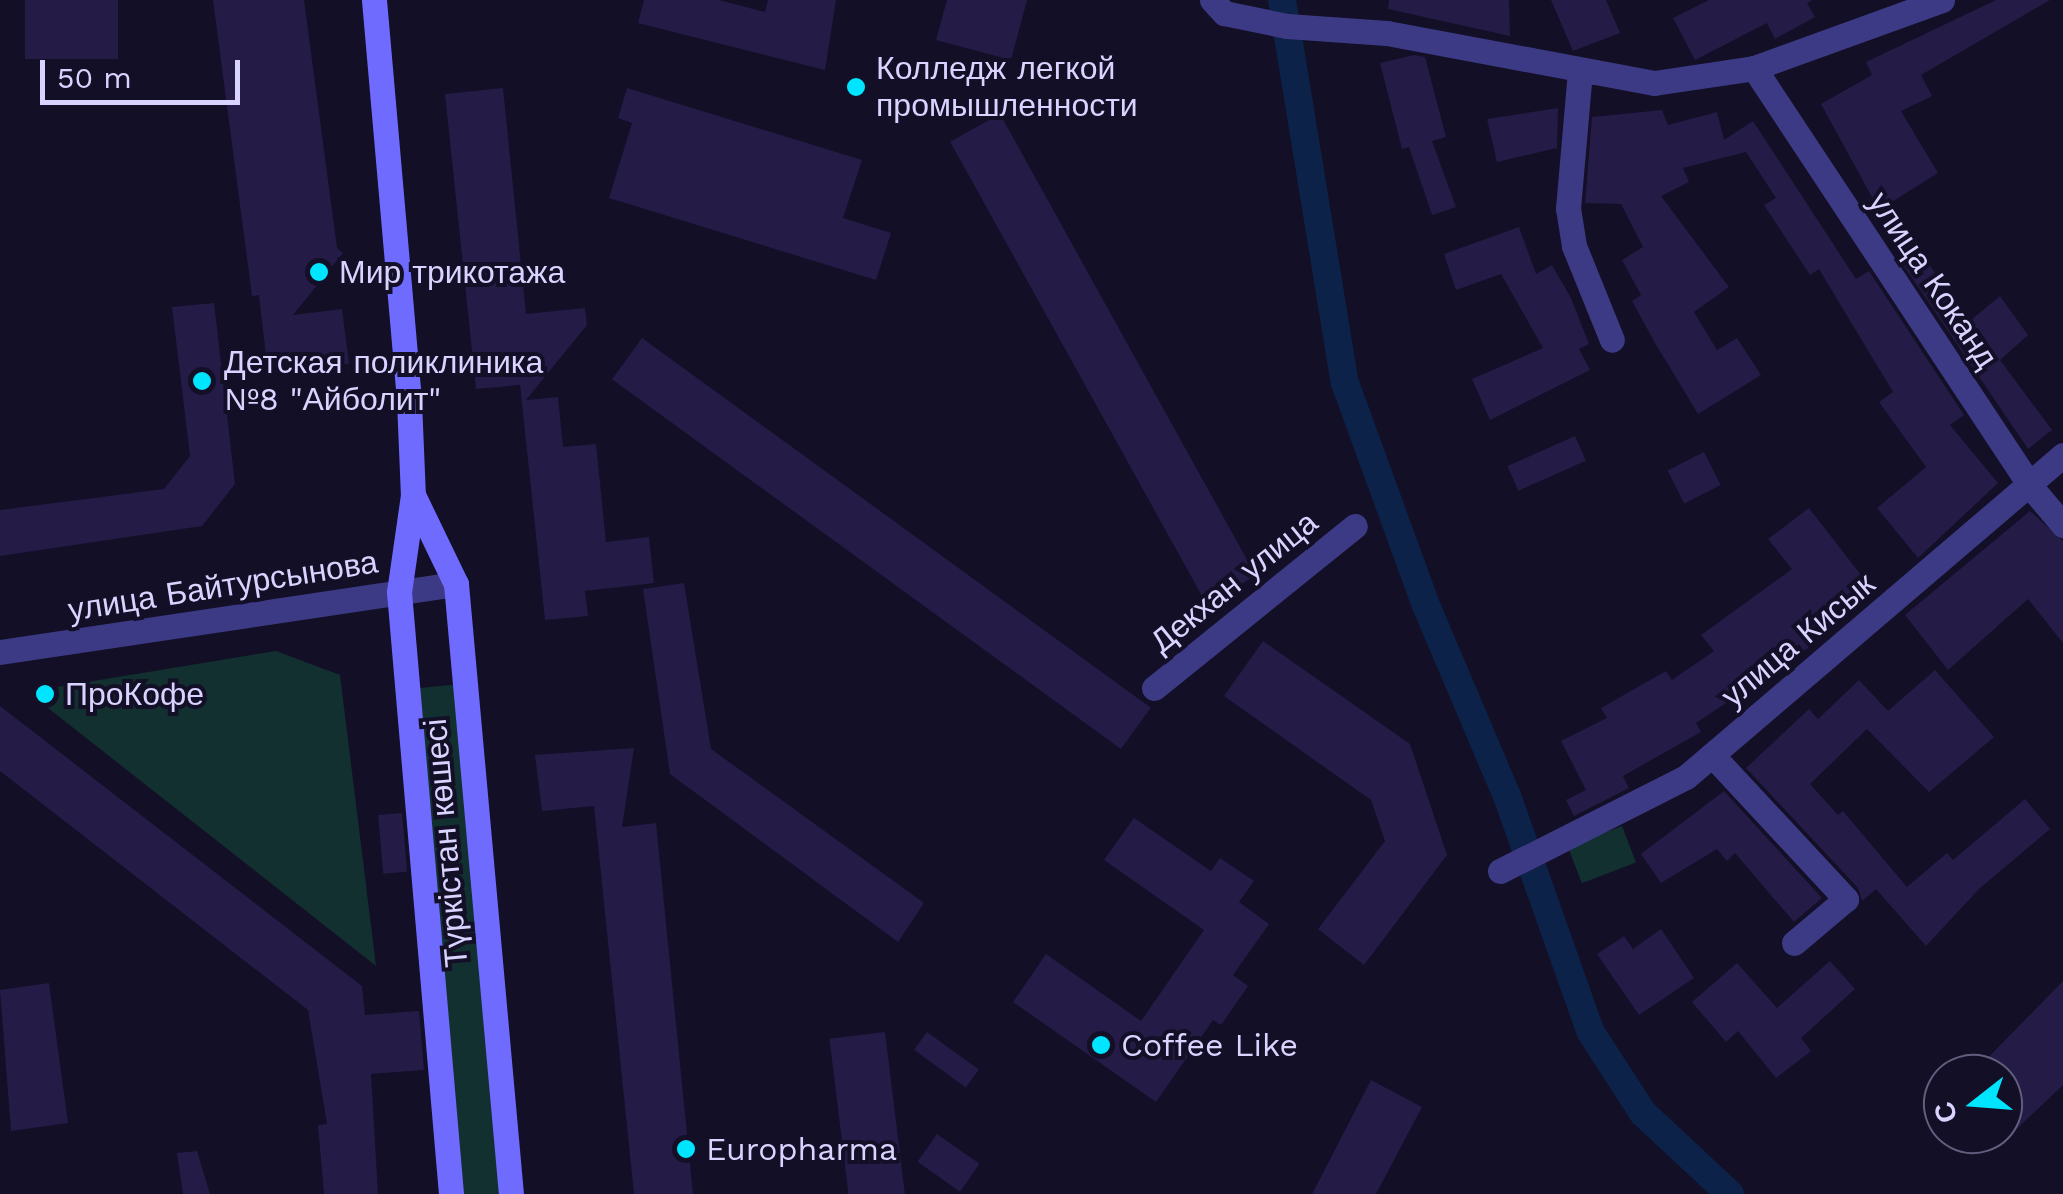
<!DOCTYPE html>
<html>
<head>
<meta charset="utf-8">
<style>
  body { margin:0 }
  #map { position:relative; width:2063px; height:1194px; overflow:hidden; background:#130f26; font-family:"Work Sans",sans-serif }
  div>[style] { position:absolute }
  .green>* { inset:0; background:#12302f; transform-origin:0 0 }
  .canal>* { height:28px; margin:-14px; padding:0 14px; transform-origin:14px; border-radius:14px; background:#0c2248 }
  .building>* { inset:0; background:#241b47; transform-origin:0 0 }
  .minor>* { height:25px; margin:-12.5px; padding:0 12.5px; transform-origin:12.5px; border-radius:12.5px; background:#3d3a85 }
  .tertiary>* { height:25px; margin:-12.5px; padding:0 12.5px; transform-origin:12.5px; border-radius:12.5px; background:#3d3a85 }
  .secondary>* { height:25px; margin:-12.5px; padding:0 12.5px; transform-origin:12.5px; border-radius:12.5px; background:#6f6bff }
  .dots>* { width:28px; height:28px; translate:-50% -50%; box-sizing:border-box; border:5px solid #130f26; border-radius:50% }
  span { translate:-50% -50%; white-space:nowrap; text-align:center; line-height:1.15; -webkit-text-stroke:8px #130f26; paint-order:stroke }
  .poi-label { font-size:32px; color:#d9d4ff }
  .left { translate:0 -50%; text-align:left }
  .street-label { font-size:32px; color:#d9d4ff }
  .north { position:absolute; left:1923px; top:1054px; width:100px; height:100px; box-sizing:border-box; background:#130f26; border:2px solid #625e7d; border-radius:50%; rotate:253deg; font-size:28px; font-weight:700; line-height:40px; text-align:center; color:#d9d4ff }
  .north::after { content:''; display:block; margin:auto; width:35px; height:45px; background:#00e5ff; clip-path:polygon(50% 0,100% 100%,50% 72%,0 100%) }
  .scale { position:absolute; left:40px; top:60px; width:200px; height:45px; box-sizing:border-box; border:5px solid #d9d4ff; border-top:0; padding-left:12px; font-size:30px; line-height:35px; white-space:nowrap; color:#d9d4ff; -webkit-text-stroke:8px #130f26; paint-order:stroke }
</style>
</head>
<body>
<div id="map">
  <div class="green">
    <div style="clip-path:polygon(276px 651px,340px 675px,376px 966px,48px 708px,57px 687px)"></div>
    <div style="clip-path:polygon(461px 684px,505px 1194px,461px 1194px,410px 689px)"></div>
    <div style="left:1622px;top:826px;width:39px;height:58px;rotate:69deg"></div>
  </div>
  <div class="canal">
    <div style="left:1282px;top:0;width:388px;rotate:80.7deg"></div>
    <div style="left:1345px;top:383px;width:234px;rotate:70deg"></div>
    <div style="left:1425px;top:603px;width:210px;rotate:67deg"></div>
    <div style="left:1507px;top:796px;width:249px;rotate:70.5deg"></div>
    <div style="left:1590px;top:1031px;width:98px;rotate:57.1deg"></div>
    <div style="left:1643px;top:1113px;width:119px;rotate:43deg"></div>
  </div>
  <div class="building">
    <div style="left:25px;top:0;width:93px;height:59px"></div>
    <div style="clip-path:polygon(213px 0,304px 0,337px 248px,343px 253px,293px 315px,342px 309px,349px 364px,268px 373px,259px 295px,252px 296px)"></div>
    <div style="clip-path:polygon(644px 0,719px 0,765px 12px,768px 0,836px 0,825px 70px,638px 23px)"></div>
    <div style="clip-path:polygon(947px 0,1027px 0,1011px 60px,936px 40px)"></div>
    <div style="clip-path:polygon(1389px 0,1509px 0,1510px 36px,1388px 9px)"></div>
    <div style="clip-path:polygon(1551px 0,1606px 0,1620px 33px,1573px 51px)"></div>
    <div style="clip-path:polygon(1709px 0,1813px 0,1807px 3px,1815px 17px,1775px 39px,1767px 23px,1695px 60px,1673px 18px)"></div>
    <div style="clip-path:polygon(1996px 0,2050px 0,1921px 75px,1932px 96px,1901px 111px,1938px 173px,1879px 210px,1821px 104px,1872px 75px,1866px 62px)"></div>
    <div style="clip-path:polygon(1414px 55px,1425px 57px,1446px 137px,1432px 141px,1456px 207px,1432px 215px,1409px 147px,1402px 149px,1380px 63px)"></div>
    <div style="clip-path:polygon(503px 88px,526px 314px,585px 308px,587px 325px,526px 400px,558px 397px,563px 447px,596px 444px,606px 542px,649px 537px,654px 583px,585px 591px,588px 616px,545px 620px,520px 385px,476px 389px,445px 94px)"></div>
    <div style="clip-path:polygon(627px 88px,862px 160px,843px 218px,891px 233px,876px 280px,609px 198px,632px 123px,618px 118px)"></div>
    <div style="clip-path:polygon(1558px 108px,1557px 148px,1497px 162px,1487px 119px)"></div>
    <div style="clip-path:polygon(1662px 110px,1668px 125px,1717px 112px,1724px 140px,1753px 121px,1856px 279px,1869px 271px,1964px 415px,1950px 425px,1998px 483px,1918px 558px,1877px 508px,1926px 467px,1879px 402px,1893px 392px,1819px 269px,1810px 275px,1764px 205px,1776px 198px,1746px 152px,1683px 168px,1689px 182px,1661px 196px,1729px 287px,1694px 312px,1717px 350px,1737px 338px,1761px 375px,1698px 414px,1655px 343px,1632px 301px,1641px 295px,1622px 260px,1643px 247px,1621px 204px,1585px 203px,1592px 117px)"></div>
    <div style="left:1000px;top:114px;width:528px;height:57px;rotate:61deg"></div>
    <div style="clip-path:polygon(1519px 227px,1536px 274px,1552px 265px,1571px 298px,1589px 344px,1579px 349px,1590px 370px,1490px 420px,1472px 379px,1543px 348px,1501px 274px,1456px 290px,1444px 254px)"></div>
    <div style="clip-path:polygon(1923px 254px,1966px 324px,2000px 296px,2028px 335px,2000px 360px,2052px 430px,2028px 449px,1904px 266px)"></div>
    <div style="clip-path:polygon(214px 303px,235px 484px,202px 526px,0 556px,0 510px,164px 489px,190px 456px,172px 307px)"></div>
    <div style="left:642px;top:338px;width:629px;height:51px;rotate:36deg"></div>
    <div style="left:1575px;top:436px;width:27px;height:74px;rotate:66deg"></div>
    <div style="left:1704px;top:452px;width:37px;height:41px;rotate:63deg"></div>
    <div style="clip-path:polygon(1809px 508px,1871px 588px,1806px 639px,1811px 646px,1696px 723px,1701px 732px,1623px 776px,1629px 788px,1574px 816px,1566px 800px,1586px 790px,1561px 741px,1607px 718px,1601px 708px,1666px 671px,1672px 680px,1714px 651px,1701px 635px,1792px 569px,1768px 539px)"></div>
    <div style="clip-path:polygon(2030px 511px,2063px 541px,2063px 643px,2028px 599px,1948px 670px,1905px 615px)"></div>
    <div style="clip-path:polygon(684px 583px,711px 749px,924px 903px,898px 942px,670px 774px,643px 589px)"></div>
    <div style="clip-path:polygon(1263px 641px,1410px 744px,1447px 855px,1364px 965px,1318px 929px,1385px 841px,1371px 800px,1224px 696px)"></div>
    <div style="clip-path:polygon(1935px 670px,1994px 737px,1929px 792px,1867px 729px,1810px 784px,1838px 815px,1843px 811px,1907px 887px,1947px 853px,1953px 860px,2025px 799px,2050px 829px,1979px 889px,1926px 946px,1876px 889px,1862px 901px,1858px 888px,1746px 768px,1809px 709px,1818px 719px,1859px 680px,1888px 711px)"></div>
    <div style="clip-path:polygon(0 706px,362px 986px,365px 1015px,419px 1011px,424px 1070px,371px 1074px,378px 1194px,324px 1194px,318px 1125px,327px 1124px,308px 1010px,0 771px)"></div>
    <div style="clip-path:polygon(634px 748px,622px 827px,656px 823px,693px 1194px,634px 1194px,594px 806px,542px 811px,535px 755px)"></div>
    <div style="clip-path:polygon(1724px 791px,1822px 898px,1794px 922px,1735px 853px,1727px 861px,1717px 849px,1661px 883px,1641px 854px)"></div>
    <div style="left:402px;top:813px;width:59px;height:24px;rotate:85deg"></div>
    <div style="clip-path:polygon(1134px 818px,1211px 871px,1220px 858px,1254px 881px,1239px 902px,1269px 924px,1233px 975px,1248px 986px,1221px 1025px,1213px 1020px,1156px 1102px,1013px 1002px,1046px 954px,1141px 1021px,1204px 930px,1104px 860px)"></div>
    <div style="clip-path:polygon(1661px 929px,1694px 978px,1639px 1015px,1597px 954px,1624px 936px,1633px 949px)"></div>
    <div style="clip-path:polygon(1830px 961px,1855px 989px,1801px 1038px,1811px 1051px,1776px 1078px,1738px 1031px,1726px 1042px,1692px 1002px,1737px 963px,1777px 1008px)"></div>
    <div style="clip-path:polygon(2063px 981px,2063px 1085px,2003px 1142px,2003px 1074px,1972px 1074px)"></div>
    <div style="clip-path:polygon(49px 983px,68px 1123px,11px 1131px,0 990px)"></div>
    <div style="left:885px;top:1032px;width:163px;height:56px;rotate:83deg"></div>
    <div style="left:927px;top:1032px;width:64px;height:22px;rotate:36deg"></div>
    <div style="clip-path:polygon(1371px 1080px,1422px 1107px,1376px 1194px,1312px 1194px)"></div>
    <div style="left:937px;top:1134px;width:52px;height:34px;rotate:35deg"></div>
    <div style="clip-path:polygon(197px 1151px,210px 1194px,183px 1194px,177px 1153px)"></div>
  </div>
  <div class="minor">
    <div style="left:1212px;top:0;width:18px;rotate:47deg"></div>
    <div style="left:1224px;top:13px;width:64px;rotate:11.7deg"></div>
    <div style="left:1287px;top:26px;width:100px;rotate:4deg"></div>
    <div style="left:1387px;top:33px;width:272px;rotate:10.6deg"></div>
    <div style="left:1654px;top:83px;width:101px;rotate:-8.5deg"></div>
    <div style="left:1754px;top:68px;width:200px;rotate:-19.9deg"></div>
    <div style="left:1754px;top:68px;width:502px;rotate:56.53deg"></div>
    <div style="left:2031px;top:487px;width:50px;rotate:49.9deg"></div>
    <div style="left:1595px;top:72px;width:15px;rotate:-176deg"></div>
    <div style="left:1580px;top:71px;width:138px;rotate:95deg"></div>
    <div style="left:1568px;top:208px;width:38px;rotate:81deg"></div>
    <div style="left:1574px;top:246px;width:101px;rotate:68deg"></div>
    <div style="left:1154px;top:688px;width:258px;rotate:-38.9deg"></div>
    <div style="left:1712px;top:755px;width:197px;rotate:47.1deg"></div>
    <div style="left:1846px;top:899px;width:68px;rotate:139.8deg"></div>
    <div style="left:1500px;top:871px;width:208px;rotate:-26.8deg"></div>
    <div style="left:1686px;top:777px;width:496px;rotate:-40.5deg"></div>
  </div>
  <div class="tertiary">
    <div style="left:0;top:652px;width:461px;rotate:-8.5deg"></div>
  </div>
  <div class="secondary">
    <div style="left:374px;top:0;width:403px;rotate:85deg"></div>
    <div style="left:409px;top:401px;width:94px;rotate:87.6deg"></div>
    <div style="left:413px;top:495px;width:98px;rotate:98.2deg"></div>
    <div style="left:399px;top:592px;width:604px;rotate:85.06deg"></div>
    <div style="left:413px;top:495px;width:99px;rotate:64.2deg"></div>
    <div style="left:456px;top:584px;width:612px;rotate:84.85deg"></div>
  </div>
  <div class="dots">
    <div style="left:856px;top:87px;background:#00e5ff"></div>
    <div style="left:319px;top:272px;background:#00e5ff"></div>
    <div style="left:202px;top:381px;background:#00e5ff"></div>
    <div style="left:45px;top:694px;background:#00e5ff"></div>
    <div style="left:1101px;top:1045px;background:#00e5ff"></div>
    <div style="left:686px;top:1149px;background:#00e5ff"></div>
  </div>
  <div class="poi-label">
    <span class="left" style="left:876px;top:87px">Колледж легкой<br>промышленности</span>
    <span class="left" style="left:339px;top:272px">Мир трикотажа</span>
    <span class="left" style="left:224px;top:381px">Детская поликлиника<br>№8 "Айболит"</span>
    <span class="left" style="left:65px;top:694px">ПроКофе</span>
    <span class="left" style="left:1121px;top:1045px">Coffee Like</span>
    <span class="left" style="left:706px;top:1149px">Europharma</span>
  </div>
  <div class="street-label">
    <span style="left:1933px;top:280px;rotate:56deg">улица Коканд</span>
    <span style="left:1234px;top:582px;rotate:-39deg">Декхан улица</span>
    <span style="left:223px;top:586px;rotate:-9deg">улица Байтурсынова</span>
    <span style="left:1798px;top:640px;rotate:-40deg">улица Кисык</span>
    <span style="left:446px;top:843px;rotate:-95deg">Түркістан көшесі</span>
  </div>
  <div class="north">С</div>
  <div class="scale">50 m</div>
</div>
</body>
</html>
